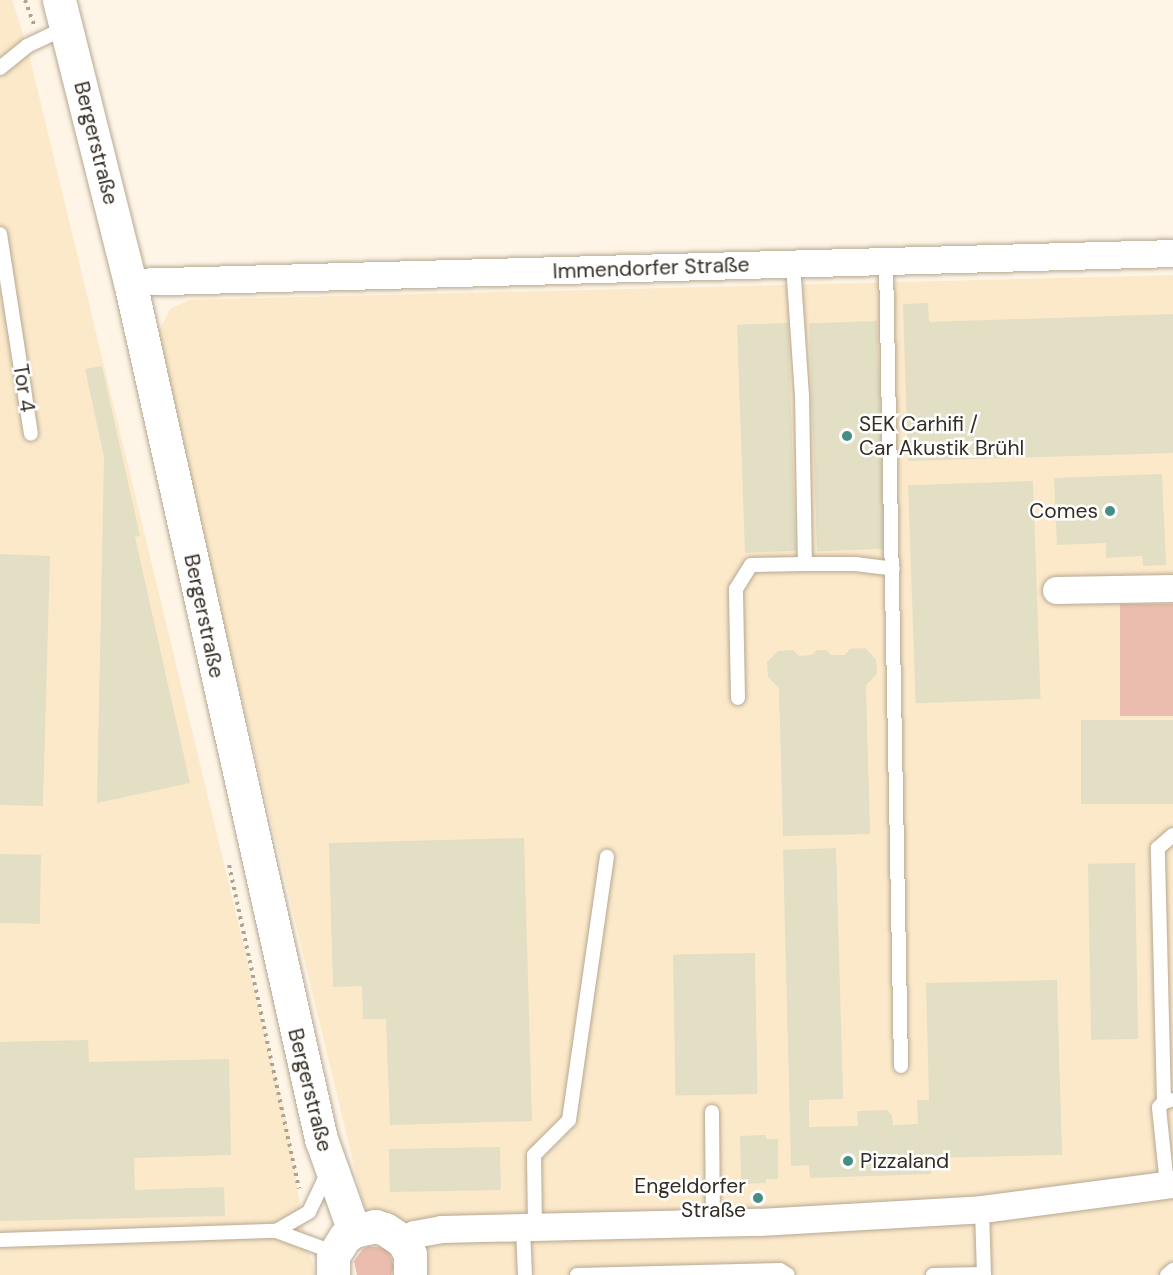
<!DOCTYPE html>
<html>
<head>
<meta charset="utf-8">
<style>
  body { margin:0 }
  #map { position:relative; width:1173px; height:1275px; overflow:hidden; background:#fef5e6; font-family:"DM Sans",sans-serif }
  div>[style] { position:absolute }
  .built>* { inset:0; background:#fce9ca }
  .green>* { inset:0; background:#ebbdaf; transform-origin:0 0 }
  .building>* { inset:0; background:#e2dfc4; transform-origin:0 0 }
  .path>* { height:4px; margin-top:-2px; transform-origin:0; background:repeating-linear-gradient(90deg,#aba396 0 3px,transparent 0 7.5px) }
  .roads { filter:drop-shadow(0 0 2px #b6a892) drop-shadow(0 0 2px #b6a892) }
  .lane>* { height:14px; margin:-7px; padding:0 7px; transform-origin:7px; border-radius:7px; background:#fff }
  .street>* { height:27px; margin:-13.5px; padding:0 13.5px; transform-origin:13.5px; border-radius:13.5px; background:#fff }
  .secondary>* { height:33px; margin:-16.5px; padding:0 16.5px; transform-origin:16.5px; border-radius:16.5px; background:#fff }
  .dots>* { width:16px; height:16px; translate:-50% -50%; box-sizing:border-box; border:3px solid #fff; border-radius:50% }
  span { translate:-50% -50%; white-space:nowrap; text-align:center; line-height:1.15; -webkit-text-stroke:5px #fff; paint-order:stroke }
  .street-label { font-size:21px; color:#332d24 }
  .poi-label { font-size:21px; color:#332d24 }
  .left { translate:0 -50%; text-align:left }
  .right { translate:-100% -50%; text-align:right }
</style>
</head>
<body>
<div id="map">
  <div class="built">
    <div style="clip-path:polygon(0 0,12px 0,27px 46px,289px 1133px,302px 1219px,315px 1275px,0 1275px)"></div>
    <div style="clip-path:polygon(1173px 275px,1173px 1275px,387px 1275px,360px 1191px,160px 358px,160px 329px,170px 309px,189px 300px)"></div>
  </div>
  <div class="green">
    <div style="left:1173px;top:604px;width:112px;height:53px;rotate:90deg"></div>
    <div style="clip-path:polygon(369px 1246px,384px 1248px,389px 1253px,394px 1267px,391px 1275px,357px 1275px,354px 1261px,363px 1249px)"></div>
  </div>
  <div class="building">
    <div style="clip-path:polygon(928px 303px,929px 322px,1173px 314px,1173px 453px,908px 461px,903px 304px)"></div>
    <div style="left:877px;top:321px;width:228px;height:68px;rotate:88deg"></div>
    <div style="left:788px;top:323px;width:228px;height:51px;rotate:88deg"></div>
    <div style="clip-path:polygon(102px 366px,140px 536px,135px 537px,190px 783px,97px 803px,104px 457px,85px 369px)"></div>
    <div style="clip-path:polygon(1162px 474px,1166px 565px,1143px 566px,1142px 556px,1106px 558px,1106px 543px,1057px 545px,1054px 478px)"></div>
    <div style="left:1033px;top:481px;width:218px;height:125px;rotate:88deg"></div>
    <div style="clip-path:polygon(0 554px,50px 556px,43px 806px,0 805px)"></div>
    <div style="clip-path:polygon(865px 648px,876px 659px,877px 674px,866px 685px,870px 834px,783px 836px,779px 688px,768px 677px,767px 662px,778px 651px,793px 650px,799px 656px,812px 655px,817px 650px,826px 650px,831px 655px,845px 655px,850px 649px)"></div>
    <div style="left:1173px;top:720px;width:84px;height:92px;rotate:90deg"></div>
    <div style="clip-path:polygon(524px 838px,532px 1121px,390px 1125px,386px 1019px,363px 1019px,362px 986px,333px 987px,329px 843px)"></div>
    <div style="clip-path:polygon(836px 848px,843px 1094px,843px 1099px,809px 1100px,809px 1127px,858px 1126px,857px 1111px,887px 1110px,892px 1115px,893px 1125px,918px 1124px,917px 1100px,929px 1100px,926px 983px,1057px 980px,1062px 1155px,931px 1158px,931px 1174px,810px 1178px,809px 1165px,791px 1166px,783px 850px)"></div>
    <div style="left:0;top:854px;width:41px;height:69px;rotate:1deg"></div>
    <div style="left:1135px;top:863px;width:176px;height:47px;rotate:89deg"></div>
    <div style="left:755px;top:953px;width:141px;height:82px;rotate:89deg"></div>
    <div style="clip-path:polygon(88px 1040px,89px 1062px,229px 1059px,231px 1155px,134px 1158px,135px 1190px,224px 1187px,225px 1216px,0 1221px,0 1042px)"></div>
    <div style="clip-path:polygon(766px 1135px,766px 1139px,778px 1139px,778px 1179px,766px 1179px,766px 1183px,741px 1184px,740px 1136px)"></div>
    <div style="left:500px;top:1147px;width:43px;height:111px;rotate:89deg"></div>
  </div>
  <div class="path">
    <div style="left:25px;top:0;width:27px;rotate:70deg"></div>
    <div style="left:229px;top:865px;width:331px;rotate:77.8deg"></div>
  </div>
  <div class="roads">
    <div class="lane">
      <div style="left:0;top:68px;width:35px;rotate:-39deg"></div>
      <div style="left:27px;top:46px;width:44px;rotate:-25.4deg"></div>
      <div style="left:0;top:234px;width:202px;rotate:81.2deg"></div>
      <div style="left:886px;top:262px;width:804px;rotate:88.93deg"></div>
      <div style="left:793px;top:264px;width:131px;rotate:86.1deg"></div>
      <div style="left:802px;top:395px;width:169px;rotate:89deg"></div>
      <div style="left:805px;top:564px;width:50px"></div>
      <div style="left:855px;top:564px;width:38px;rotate:7deg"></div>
      <div style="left:738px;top:698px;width:109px;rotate:-91.1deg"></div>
      <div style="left:736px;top:589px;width:28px;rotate:-58deg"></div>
      <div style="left:751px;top:565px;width:54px;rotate:-1.1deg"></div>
      <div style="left:1164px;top:1102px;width:254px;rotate:-91.4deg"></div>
      <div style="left:1158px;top:848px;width:20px;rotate:-41deg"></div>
      <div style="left:712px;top:1112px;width:112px;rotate:89.5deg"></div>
      <div style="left:1167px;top:1185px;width:78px;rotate:-95.9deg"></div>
      <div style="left:1159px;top:1107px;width:7px;rotate:-45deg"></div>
      <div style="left:1164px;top:1102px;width:7px;rotate:-16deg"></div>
      <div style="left:982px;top:1209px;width:66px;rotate:88.3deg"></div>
      <div style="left:535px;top:1227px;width:72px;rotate:-90.8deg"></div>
      <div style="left:534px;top:1155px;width:49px;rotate:-45deg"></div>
      <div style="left:569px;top:1120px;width:266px;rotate:-81.8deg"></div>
      <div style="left:523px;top:1228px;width:47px;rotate:87.6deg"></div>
      <div style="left:276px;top:1231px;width:38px;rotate:-30deg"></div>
      <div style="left:309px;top:1212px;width:44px;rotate:-64.6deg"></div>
      <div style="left:0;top:1240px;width:276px;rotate:-1.9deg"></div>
      <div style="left:276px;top:1231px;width:52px;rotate:20.2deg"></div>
      <div style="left:325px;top:1249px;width:11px;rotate:41deg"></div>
      <div style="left:577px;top:1275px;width:203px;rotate:-1.4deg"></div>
      <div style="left:780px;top:1270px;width:9px;rotate:32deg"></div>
      <div style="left:933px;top:1275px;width:51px;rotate:-1.1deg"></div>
      <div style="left:1167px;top:1275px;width:8px;rotate:-40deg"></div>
    </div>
    <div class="street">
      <div style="left:130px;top:282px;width:1043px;rotate:-1.59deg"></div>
      <div style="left:1056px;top:590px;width:117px;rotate:-1deg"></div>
      <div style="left:403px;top:1241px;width:13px;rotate:-32deg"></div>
      <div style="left:414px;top:1234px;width:27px;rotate:-10deg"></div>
      <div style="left:441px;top:1229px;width:318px;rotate:-1.3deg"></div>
      <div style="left:759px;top:1222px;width:223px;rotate:-3.3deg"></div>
      <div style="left:982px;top:1209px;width:193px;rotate:-7.5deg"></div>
    </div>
    <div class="secondary">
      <div style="left:59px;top:0;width:291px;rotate:75.9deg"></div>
      <div style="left:130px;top:282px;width:878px;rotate:77.44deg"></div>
      <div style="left:321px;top:1139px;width:98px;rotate:70.3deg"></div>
      <div style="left:333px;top:1275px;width:19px;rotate:-90deg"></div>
      <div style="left:333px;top:1256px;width:22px;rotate:-58deg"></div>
      <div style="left:345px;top:1237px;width:11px;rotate:-34deg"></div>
      <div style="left:354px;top:1231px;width:22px;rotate:-13deg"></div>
      <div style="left:375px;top:1226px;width:10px;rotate:17deg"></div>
      <div style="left:385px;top:1229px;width:22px;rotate:34deg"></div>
      <div style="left:403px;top:1241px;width:15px;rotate:62deg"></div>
      <div style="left:410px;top:1254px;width:21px;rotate:90deg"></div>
    </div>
  </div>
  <div class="dots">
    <div style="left:847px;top:436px;background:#468d85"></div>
    <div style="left:1110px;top:511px;background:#468d85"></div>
    <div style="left:848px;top:1161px;background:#468d85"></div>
    <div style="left:758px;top:1198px;background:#468d85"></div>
  </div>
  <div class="street-label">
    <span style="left:96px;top:143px;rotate:76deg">Bergerstraße</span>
    <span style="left:651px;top:268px;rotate:-2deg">Immendorfer Straße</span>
    <span style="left:24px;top:388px;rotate:81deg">Tor 4</span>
    <span style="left:204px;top:616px;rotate:78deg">Bergerstraße</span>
    <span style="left:310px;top:1090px;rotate:76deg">Bergerstraße</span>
  </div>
  <div class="poi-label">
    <span class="left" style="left:859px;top:436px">SEK Carhifi /<br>Car Akustik Brühl</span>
    <span class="right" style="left:1098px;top:511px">Comes</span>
    <span class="left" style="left:860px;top:1161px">Pizzaland</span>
    <span class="right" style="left:746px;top:1198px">Engeldorfer<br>Straße</span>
  </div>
</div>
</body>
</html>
